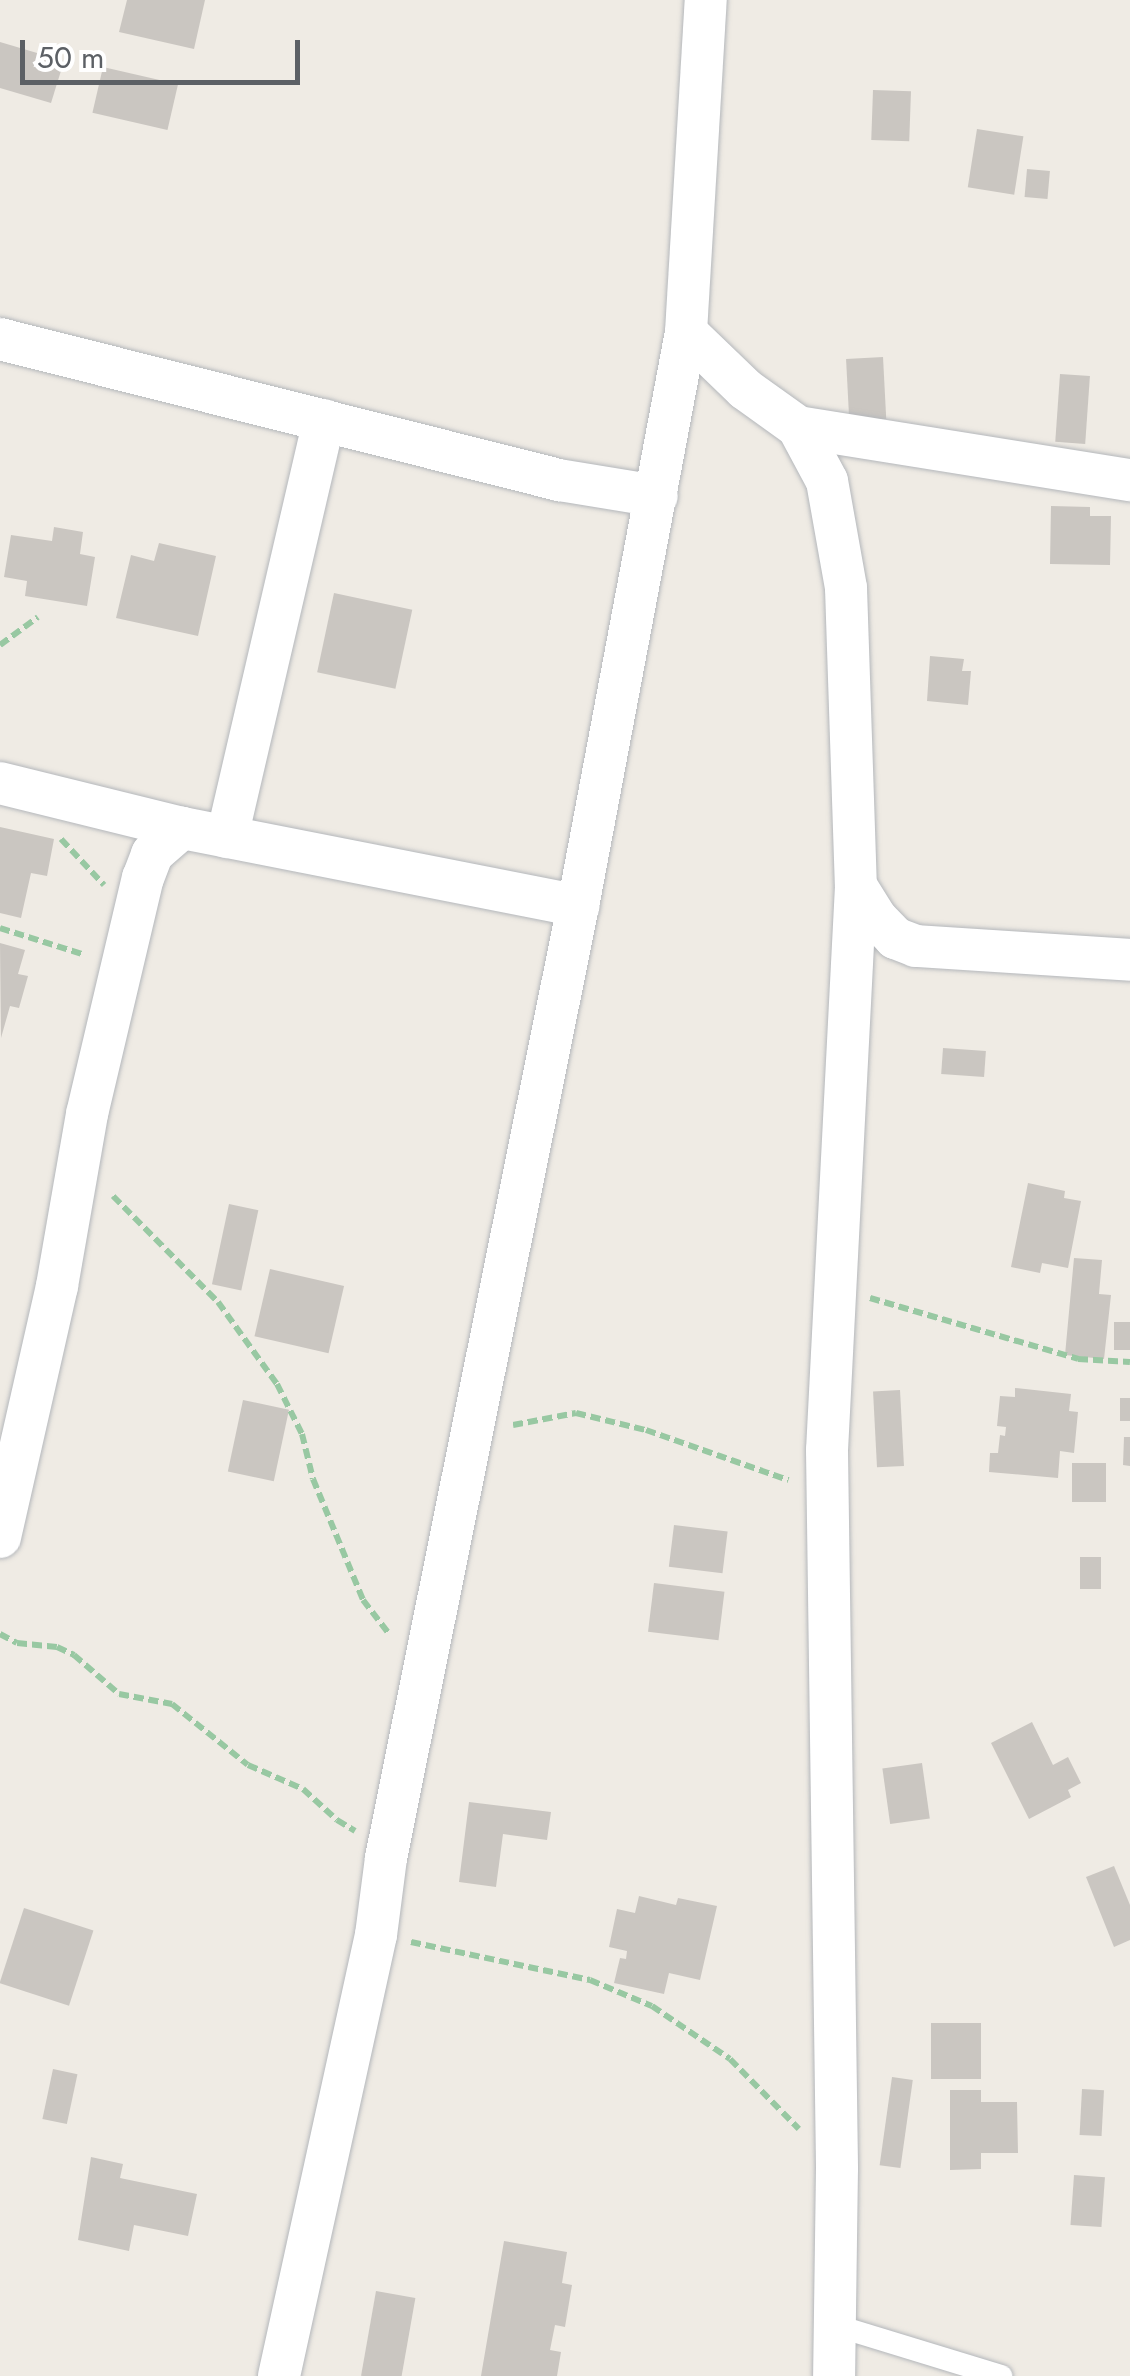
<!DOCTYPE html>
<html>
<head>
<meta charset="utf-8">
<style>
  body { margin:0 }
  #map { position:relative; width:1130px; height:2376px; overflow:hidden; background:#efebe4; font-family:Jost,sans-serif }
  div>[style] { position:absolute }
  .building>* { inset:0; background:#cac6c1; transform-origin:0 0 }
  .path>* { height:6px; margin-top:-3px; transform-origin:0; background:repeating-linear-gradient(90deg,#98c8a2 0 10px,transparent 0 15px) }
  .roads { filter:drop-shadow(0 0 2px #b4b7bb) drop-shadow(0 0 2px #b4b7bb) }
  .lane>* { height:22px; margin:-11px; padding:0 11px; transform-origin:11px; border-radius:11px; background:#fff }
  .street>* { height:42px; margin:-21px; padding:0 21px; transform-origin:21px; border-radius:21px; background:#fff }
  span { translate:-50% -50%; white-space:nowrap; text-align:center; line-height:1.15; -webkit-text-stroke:9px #fff; paint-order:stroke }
  .scale { position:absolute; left:20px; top:40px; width:280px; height:45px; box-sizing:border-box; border:5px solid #5c6065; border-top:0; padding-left:12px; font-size:30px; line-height:35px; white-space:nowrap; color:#5c6065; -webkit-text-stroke:8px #fff; paint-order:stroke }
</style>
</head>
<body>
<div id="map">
  <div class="building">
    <div style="clip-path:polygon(127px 0,205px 0,194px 49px,119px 32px)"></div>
    <div style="clip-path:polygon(0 42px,64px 61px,51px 103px,0 88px)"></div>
    <div style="left:103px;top:67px;width:77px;height:47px;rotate:13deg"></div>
    <div style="left:873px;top:90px;width:38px;height:50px;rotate:2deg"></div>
    <div style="left:977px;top:129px;width:47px;height:59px;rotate:9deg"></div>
    <div style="left:1027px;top:169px;width:23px;height:28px;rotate:5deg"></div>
    <div style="left:883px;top:357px;width:62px;height:37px;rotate:87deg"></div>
    <div style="left:1060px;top:374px;width:30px;height:68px;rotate:4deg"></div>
    <div style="clip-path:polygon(1051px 506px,1090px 507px,1090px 516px,1111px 516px,1110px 565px,1050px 564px)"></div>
    <div style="clip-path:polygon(54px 527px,83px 532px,80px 554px,95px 557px,87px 606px,25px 596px,27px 581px,4px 577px,11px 535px,52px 541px)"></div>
    <div style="clip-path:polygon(159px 543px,216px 556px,198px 636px,116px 618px,131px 555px,154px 561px)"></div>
    <div style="left:334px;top:593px;width:80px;height:81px;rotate:12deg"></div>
    <div style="clip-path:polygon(930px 656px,964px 659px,962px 671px,971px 671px,968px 705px,927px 701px)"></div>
    <div style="clip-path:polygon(0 827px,54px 839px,47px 876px,31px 873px,21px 918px,0 913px)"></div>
    <div style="clip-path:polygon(0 943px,25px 950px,18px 974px,28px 976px,19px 1008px,10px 1006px,1px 1038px)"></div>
    <div style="left:943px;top:1048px;width:43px;height:26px;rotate:4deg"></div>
    <div style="clip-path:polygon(1028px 1183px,1065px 1191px,1064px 1198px,1081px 1201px,1068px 1268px,1042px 1263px,1040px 1273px,1011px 1267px)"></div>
    <div style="left:229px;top:1204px;width:30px;height:82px;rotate:12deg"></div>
    <div style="clip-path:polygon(1074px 1258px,1102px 1260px,1099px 1294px,1111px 1295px,1104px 1359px,1065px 1355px)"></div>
    <div style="left:270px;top:1269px;width:76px;height:69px;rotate:13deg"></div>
    <div style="left:1114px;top:1322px;width:16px;height:28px"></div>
    <div style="clip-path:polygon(1015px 1388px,1071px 1394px,1069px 1411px,1078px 1412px,1074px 1453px,1060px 1451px,1058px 1478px,989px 1472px,990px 1453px,998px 1453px,1000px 1435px,1005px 1436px,1006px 1427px,997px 1426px,1000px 1396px,1015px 1397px)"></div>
    <div style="left:900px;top:1390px;width:76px;height:27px;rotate:87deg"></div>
    <div style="left:1130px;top:1398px;width:23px;height:10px;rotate:90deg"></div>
    <div style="left:243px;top:1400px;width:47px;height:73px;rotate:12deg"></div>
    <div style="clip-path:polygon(1124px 1437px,1130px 1437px,1130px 1466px,1123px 1465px)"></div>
    <div style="left:1072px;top:1463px;width:34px;height:39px"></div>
    <div style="left:674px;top:1525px;width:54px;height:42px;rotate:7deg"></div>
    <div style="left:1080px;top:1557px;width:21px;height:32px"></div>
    <div style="left:654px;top:1583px;width:71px;height:49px;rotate:7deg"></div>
    <div style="clip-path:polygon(1032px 1722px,1053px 1765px,1068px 1757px,1081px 1783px,1068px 1790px,1071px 1797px,1029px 1819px,991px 1743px)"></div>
    <div style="left:922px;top:1763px;width:56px;height:40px;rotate:82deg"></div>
    <div style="clip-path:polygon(469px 1802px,551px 1812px,547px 1840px,503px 1834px,496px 1887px,459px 1882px)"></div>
    <div style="clip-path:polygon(1114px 1866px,1130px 1905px,1130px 1940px,1114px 1947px,1086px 1877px)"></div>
    <div style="clip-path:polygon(639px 1896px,676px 1905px,678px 1898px,717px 1906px,700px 1980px,669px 1973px,664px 1994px,614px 1983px,620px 1958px,626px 1959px,627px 1951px,609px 1947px,617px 1909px,635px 1913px)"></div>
    <div style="left:24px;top:1908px;width:73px;height:79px;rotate:18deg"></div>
    <div style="left:931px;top:2023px;width:50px;height:56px"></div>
    <div style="left:53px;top:2069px;width:25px;height:51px;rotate:12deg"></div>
    <div style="left:892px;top:2077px;width:21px;height:89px;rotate:8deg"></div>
    <div style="left:1082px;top:2089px;width:22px;height:46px;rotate:3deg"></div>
    <div style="clip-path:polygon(950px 2090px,981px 2090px,981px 2102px,1017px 2102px,1018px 2153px,981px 2153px,981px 2169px,950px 2170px)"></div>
    <div style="clip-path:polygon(91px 2157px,123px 2164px,120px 2178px,197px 2194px,188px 2236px,134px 2225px,129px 2251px,78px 2240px)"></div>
    <div style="left:1074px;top:2175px;width:31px;height:50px;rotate:4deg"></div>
    <div style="clip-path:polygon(504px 2241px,567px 2252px,562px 2283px,572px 2285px,565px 2327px,555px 2325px,550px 2350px,561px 2352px,557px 2376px,481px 2376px)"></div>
    <div style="left:376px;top:2291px;width:40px;height:86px;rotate:10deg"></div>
  </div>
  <div class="path">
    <div style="left:0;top:645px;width:47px;rotate:-36.4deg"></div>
    <div style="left:61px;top:839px;width:63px;rotate:46.9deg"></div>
    <div style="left:0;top:928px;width:89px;rotate:17.6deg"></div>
    <div style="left:113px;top:1196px;width:149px;rotate:45.3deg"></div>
    <div style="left:218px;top:1302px;width:101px;rotate:54.3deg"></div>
    <div style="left:277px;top:1384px;width:56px;rotate:63.4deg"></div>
    <div style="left:302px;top:1434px;width:46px;rotate:76.3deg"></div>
    <div style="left:313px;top:1479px;width:131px;rotate:67.5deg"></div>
    <div style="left:363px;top:1600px;width:44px;rotate:52.4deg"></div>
    <div style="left:870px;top:1298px;width:217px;rotate:16.3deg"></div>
    <div style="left:1078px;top:1359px;width:52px;rotate:3.3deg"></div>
    <div style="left:513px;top:1425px;width:64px;rotate:-10.8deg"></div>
    <div style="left:576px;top:1413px;width:72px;rotate:13.7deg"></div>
    <div style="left:646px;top:1430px;width:151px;rotate:19.4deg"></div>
    <div style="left:0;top:1634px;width:19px;rotate:28deg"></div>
    <div style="left:17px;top:1643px;width:40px;rotate:5.7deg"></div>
    <div style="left:57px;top:1647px;width:19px;rotate:25deg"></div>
    <div style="left:74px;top:1655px;width:60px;rotate:40.9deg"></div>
    <div style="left:119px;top:1694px;width:54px;rotate:10.7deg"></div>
    <div style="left:172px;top:1704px;width:97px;rotate:38.8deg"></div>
    <div style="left:248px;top:1765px;width:60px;rotate:23.6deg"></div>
    <div style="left:303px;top:1789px;width:46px;rotate:42.4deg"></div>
    <div style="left:337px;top:1820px;width:21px;rotate:31deg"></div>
    <div style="left:411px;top:1942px;width:183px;rotate:12deg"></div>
    <div style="left:590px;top:1980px;width:67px;rotate:22.8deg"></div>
    <div style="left:652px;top:2006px;width:94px;rotate:34.2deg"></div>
    <div style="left:730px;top:2059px;width:98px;rotate:45.4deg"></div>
  </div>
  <div class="roads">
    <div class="lane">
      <div style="left:834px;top:2325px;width:175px;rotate:17deg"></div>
    </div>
    <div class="street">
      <div style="left:686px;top:332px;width:82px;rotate:44deg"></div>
      <div style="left:745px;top:389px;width:65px;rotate:35.6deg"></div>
      <div style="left:798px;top:427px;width:61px;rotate:61.8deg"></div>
      <div style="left:827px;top:481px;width:109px;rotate:79.9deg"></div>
      <div style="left:846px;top:588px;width:298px;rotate:88.1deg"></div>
      <div style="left:856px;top:886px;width:565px;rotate:92.94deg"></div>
      <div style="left:827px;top:1450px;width:718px;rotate:89.2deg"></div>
      <div style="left:837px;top:2168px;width:208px;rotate:90.8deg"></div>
      <div style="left:0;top:339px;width:577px;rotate:14.16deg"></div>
      <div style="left:559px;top:480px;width:99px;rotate:9.3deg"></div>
      <div style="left:798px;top:427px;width:336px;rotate:9.1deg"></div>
      <div style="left:0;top:783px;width:187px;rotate:13.9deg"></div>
      <div style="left:182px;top:828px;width:404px;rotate:11.1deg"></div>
      <div style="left:227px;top:837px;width:428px;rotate:-76.9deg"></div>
      <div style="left:856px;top:886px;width:38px;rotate:58deg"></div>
      <div style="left:876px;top:918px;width:28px;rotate:46deg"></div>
      <div style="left:895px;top:938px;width:22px;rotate:21deg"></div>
      <div style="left:916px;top:946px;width:214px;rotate:3.7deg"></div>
      <div style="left:0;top:1537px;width:257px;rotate:-77.2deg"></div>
      <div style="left:57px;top:1286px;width:175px;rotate:-80.1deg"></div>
      <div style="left:87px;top:1114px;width:243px;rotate:-76.7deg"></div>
      <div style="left:143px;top:878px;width:26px;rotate:-69deg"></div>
      <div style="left:152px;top:854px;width:40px;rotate:-41deg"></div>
      <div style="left:279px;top:2376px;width:452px;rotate:-77.6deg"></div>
      <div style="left:376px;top:1935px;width:78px;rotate:-82.6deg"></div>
      <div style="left:386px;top:1858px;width:971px;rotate:-78.6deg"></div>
      <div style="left:578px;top:906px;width:584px;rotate:-79.34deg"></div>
      <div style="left:686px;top:332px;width:333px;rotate:-86.6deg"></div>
    </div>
  </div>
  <div class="scale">50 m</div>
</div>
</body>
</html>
